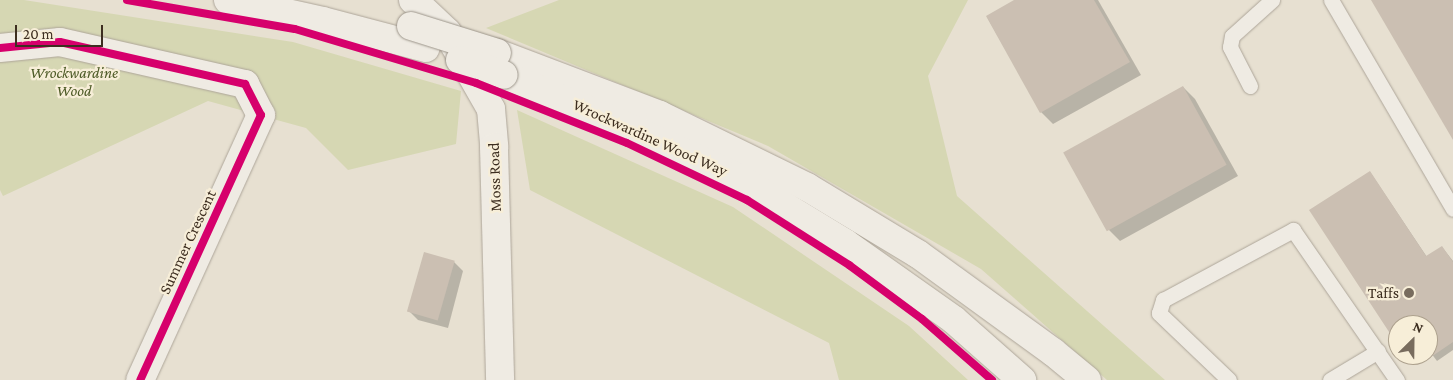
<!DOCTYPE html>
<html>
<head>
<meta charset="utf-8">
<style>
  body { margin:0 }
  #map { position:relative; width:1453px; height:380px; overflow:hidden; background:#e7e0d1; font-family:"Crimson Pro",serif }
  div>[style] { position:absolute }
  .green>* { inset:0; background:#d6d7b3 }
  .shadow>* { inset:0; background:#0003 }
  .building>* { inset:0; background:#cbbfb2; transform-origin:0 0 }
  .roads { filter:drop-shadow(0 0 1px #ada599) drop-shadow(0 0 1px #ada599) }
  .lane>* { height:15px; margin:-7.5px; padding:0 7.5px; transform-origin:7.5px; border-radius:7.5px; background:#efebe3 }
  .street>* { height:28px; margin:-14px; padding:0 14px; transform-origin:14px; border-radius:14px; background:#efebe3 }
  .secondary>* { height:28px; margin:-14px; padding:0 14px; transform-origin:14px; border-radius:14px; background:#efebe3 }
  .bridges { filter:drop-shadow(0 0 1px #9c958a) drop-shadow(0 0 1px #9c958a) }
  .secondary-bridge>* { height:28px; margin:-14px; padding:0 14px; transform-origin:14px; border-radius:14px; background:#efebe3 }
  .cycleway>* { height:8px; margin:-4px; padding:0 4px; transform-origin:4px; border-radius:4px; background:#d6006c }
  .dots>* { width:14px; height:14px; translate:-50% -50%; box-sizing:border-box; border:2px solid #f7eed8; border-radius:50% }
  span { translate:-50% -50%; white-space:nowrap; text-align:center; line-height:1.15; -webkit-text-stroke:4.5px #f7eed8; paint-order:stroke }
  .park-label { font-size:16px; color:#4d5a26; font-style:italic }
  .street-label { font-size:16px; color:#3d2e20 }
  .poi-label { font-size:16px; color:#3d2e20 }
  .right { translate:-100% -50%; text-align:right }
  .north { position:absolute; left:1388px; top:315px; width:50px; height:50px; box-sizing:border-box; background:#f7eed8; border:1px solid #ada18e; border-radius:50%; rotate:23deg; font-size:14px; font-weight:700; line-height:20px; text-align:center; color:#3d2e20 }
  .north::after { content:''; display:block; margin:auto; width:18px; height:22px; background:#786c5e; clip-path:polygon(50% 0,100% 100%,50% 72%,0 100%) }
  .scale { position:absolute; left:15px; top:25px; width:88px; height:22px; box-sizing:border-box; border:2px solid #3d2e20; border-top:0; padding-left:6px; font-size:15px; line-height:18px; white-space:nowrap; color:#3d2e20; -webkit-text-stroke:4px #f7eed8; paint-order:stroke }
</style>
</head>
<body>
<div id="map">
  <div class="green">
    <div style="clip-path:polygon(0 0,24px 0,293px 42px,461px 91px,456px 144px,348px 170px,306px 128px,208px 101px,3px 196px,0 190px)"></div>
    <div style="clip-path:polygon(559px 0,968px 0,928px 76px,957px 196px,1165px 380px,1107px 380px,981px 269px,768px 146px,486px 28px)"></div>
    <div style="clip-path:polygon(517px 110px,733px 207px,909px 326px,968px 380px,839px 380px,829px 343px,530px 190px)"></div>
  </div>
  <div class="shadow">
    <div style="clip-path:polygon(1017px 0,1098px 0,1141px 75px,1053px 124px,1041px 112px,987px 17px)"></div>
    <div style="clip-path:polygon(1183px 87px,1195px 99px,1238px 176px,1120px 241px,1108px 229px,1065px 153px)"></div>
    <div style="clip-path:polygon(1370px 172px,1427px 257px,1442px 247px,1453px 261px,1453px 350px,1437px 361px,1428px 349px,1428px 325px,1398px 325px,1398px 342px,1396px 340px)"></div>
    <div style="clip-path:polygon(454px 262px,463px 271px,448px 328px,418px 320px,409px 311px)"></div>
  </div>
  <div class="building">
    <div style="clip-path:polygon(1014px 0,1094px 0,1130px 62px,1040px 113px,986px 16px)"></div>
    <div style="clip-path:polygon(1371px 0,1453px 0,1453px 140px)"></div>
    <div style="left:1183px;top:86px;width:90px;height:137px;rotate:61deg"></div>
    <div style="clip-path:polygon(1370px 171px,1426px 256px,1442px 246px,1453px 262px,1453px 342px,1431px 357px,1428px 352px,1428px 325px,1398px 325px,1398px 339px,1395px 341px,1309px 210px)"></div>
    <div style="left:424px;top:252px;width:32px;height:62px;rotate:16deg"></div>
  </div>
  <div class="roads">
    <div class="lane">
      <div style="left:1331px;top:0;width:242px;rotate:59.7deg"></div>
      <div style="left:1250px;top:86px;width:44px;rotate:-117.1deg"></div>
      <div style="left:1230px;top:47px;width:11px;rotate:-80deg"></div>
      <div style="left:1232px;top:36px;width:54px;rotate:-42deg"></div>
      <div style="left:1229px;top:380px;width:97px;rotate:-136.3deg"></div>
      <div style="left:1159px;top:313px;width:14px;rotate:-73deg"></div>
      <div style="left:1163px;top:300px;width:148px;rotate:-28.3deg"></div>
      <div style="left:1293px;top:230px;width:183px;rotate:55.3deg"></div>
      <div style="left:1330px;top:380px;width:56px;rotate:-31.1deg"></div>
    </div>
    <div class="street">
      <div style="left:0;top:48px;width:60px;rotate:-5.7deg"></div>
      <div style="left:60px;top:42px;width:190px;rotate:12.8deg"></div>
      <div style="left:245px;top:84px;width:35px;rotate:63deg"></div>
      <div style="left:261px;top:115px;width:291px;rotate:114.5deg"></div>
    </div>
    <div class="secondary">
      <div style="left:228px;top:0;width:97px;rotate:12.5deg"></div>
      <div style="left:323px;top:21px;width:106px;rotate:14.8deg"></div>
      <div style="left:413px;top:0;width:47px;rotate:43.3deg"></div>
      <div style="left:447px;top:32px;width:89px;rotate:60.3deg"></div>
      <div style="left:491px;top:109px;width:38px;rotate:85deg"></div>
      <div style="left:494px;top:147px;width:233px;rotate:88.5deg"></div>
      <div style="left:497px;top:53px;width:174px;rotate:20.8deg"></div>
      <div style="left:660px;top:115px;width:164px;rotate:26.1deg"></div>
      <div style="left:807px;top:187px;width:130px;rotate:31.1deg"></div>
      <div style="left:918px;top:254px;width:167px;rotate:36deg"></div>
      <div style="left:1053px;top:352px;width:44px;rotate:39.5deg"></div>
      <div style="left:504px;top:75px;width:108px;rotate:22.3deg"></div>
      <div style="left:604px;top:116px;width:144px;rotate:24.6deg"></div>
      <div style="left:735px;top:176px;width:129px;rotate:31.3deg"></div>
      <div style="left:845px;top:243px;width:133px;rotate:35.2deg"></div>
      <div style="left:954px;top:320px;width:91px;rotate:41.4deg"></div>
    </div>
  </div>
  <div class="bridges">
    <div class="secondary-bridge">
      <div style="left:411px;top:26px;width:90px;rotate:17.4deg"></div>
      <div style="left:460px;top:60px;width:46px;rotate:18.8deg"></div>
    </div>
  </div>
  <div class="cycleway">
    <div style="left:127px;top:0;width:170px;rotate:9.8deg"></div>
    <div style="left:295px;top:29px;width:189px;rotate:16.6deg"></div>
    <div style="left:476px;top:83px;width:162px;rotate:21.7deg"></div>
    <div style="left:627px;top:143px;width:133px;rotate:25.4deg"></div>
    <div style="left:747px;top:200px;width:121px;rotate:32.5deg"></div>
    <div style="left:849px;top:265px;width:91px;rotate:36.5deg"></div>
    <div style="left:922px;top:319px;width:93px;rotate:41.1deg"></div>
    <div style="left:0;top:48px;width:60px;rotate:-5.7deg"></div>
    <div style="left:60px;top:42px;width:190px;rotate:12.8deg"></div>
    <div style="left:245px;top:84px;width:35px;rotate:63deg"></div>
    <div style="left:261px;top:115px;width:291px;rotate:114.5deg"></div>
  </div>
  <div class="dots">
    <div style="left:1409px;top:293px;background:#786c5e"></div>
  </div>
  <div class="park-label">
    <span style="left:74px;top:82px">Wrockwardine<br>Wood</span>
  </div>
  <div class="street-label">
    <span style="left:650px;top:138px;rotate:24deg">Wrockwardine Wood Way</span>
    <span style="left:495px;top:177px;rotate:-92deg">Moss Road</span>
    <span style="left:188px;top:242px;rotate:-65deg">Summer Crescent</span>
  </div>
  <div class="poi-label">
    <span class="right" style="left:1399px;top:293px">Taffs</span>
  </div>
  <div class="north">N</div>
  <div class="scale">20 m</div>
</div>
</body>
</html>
